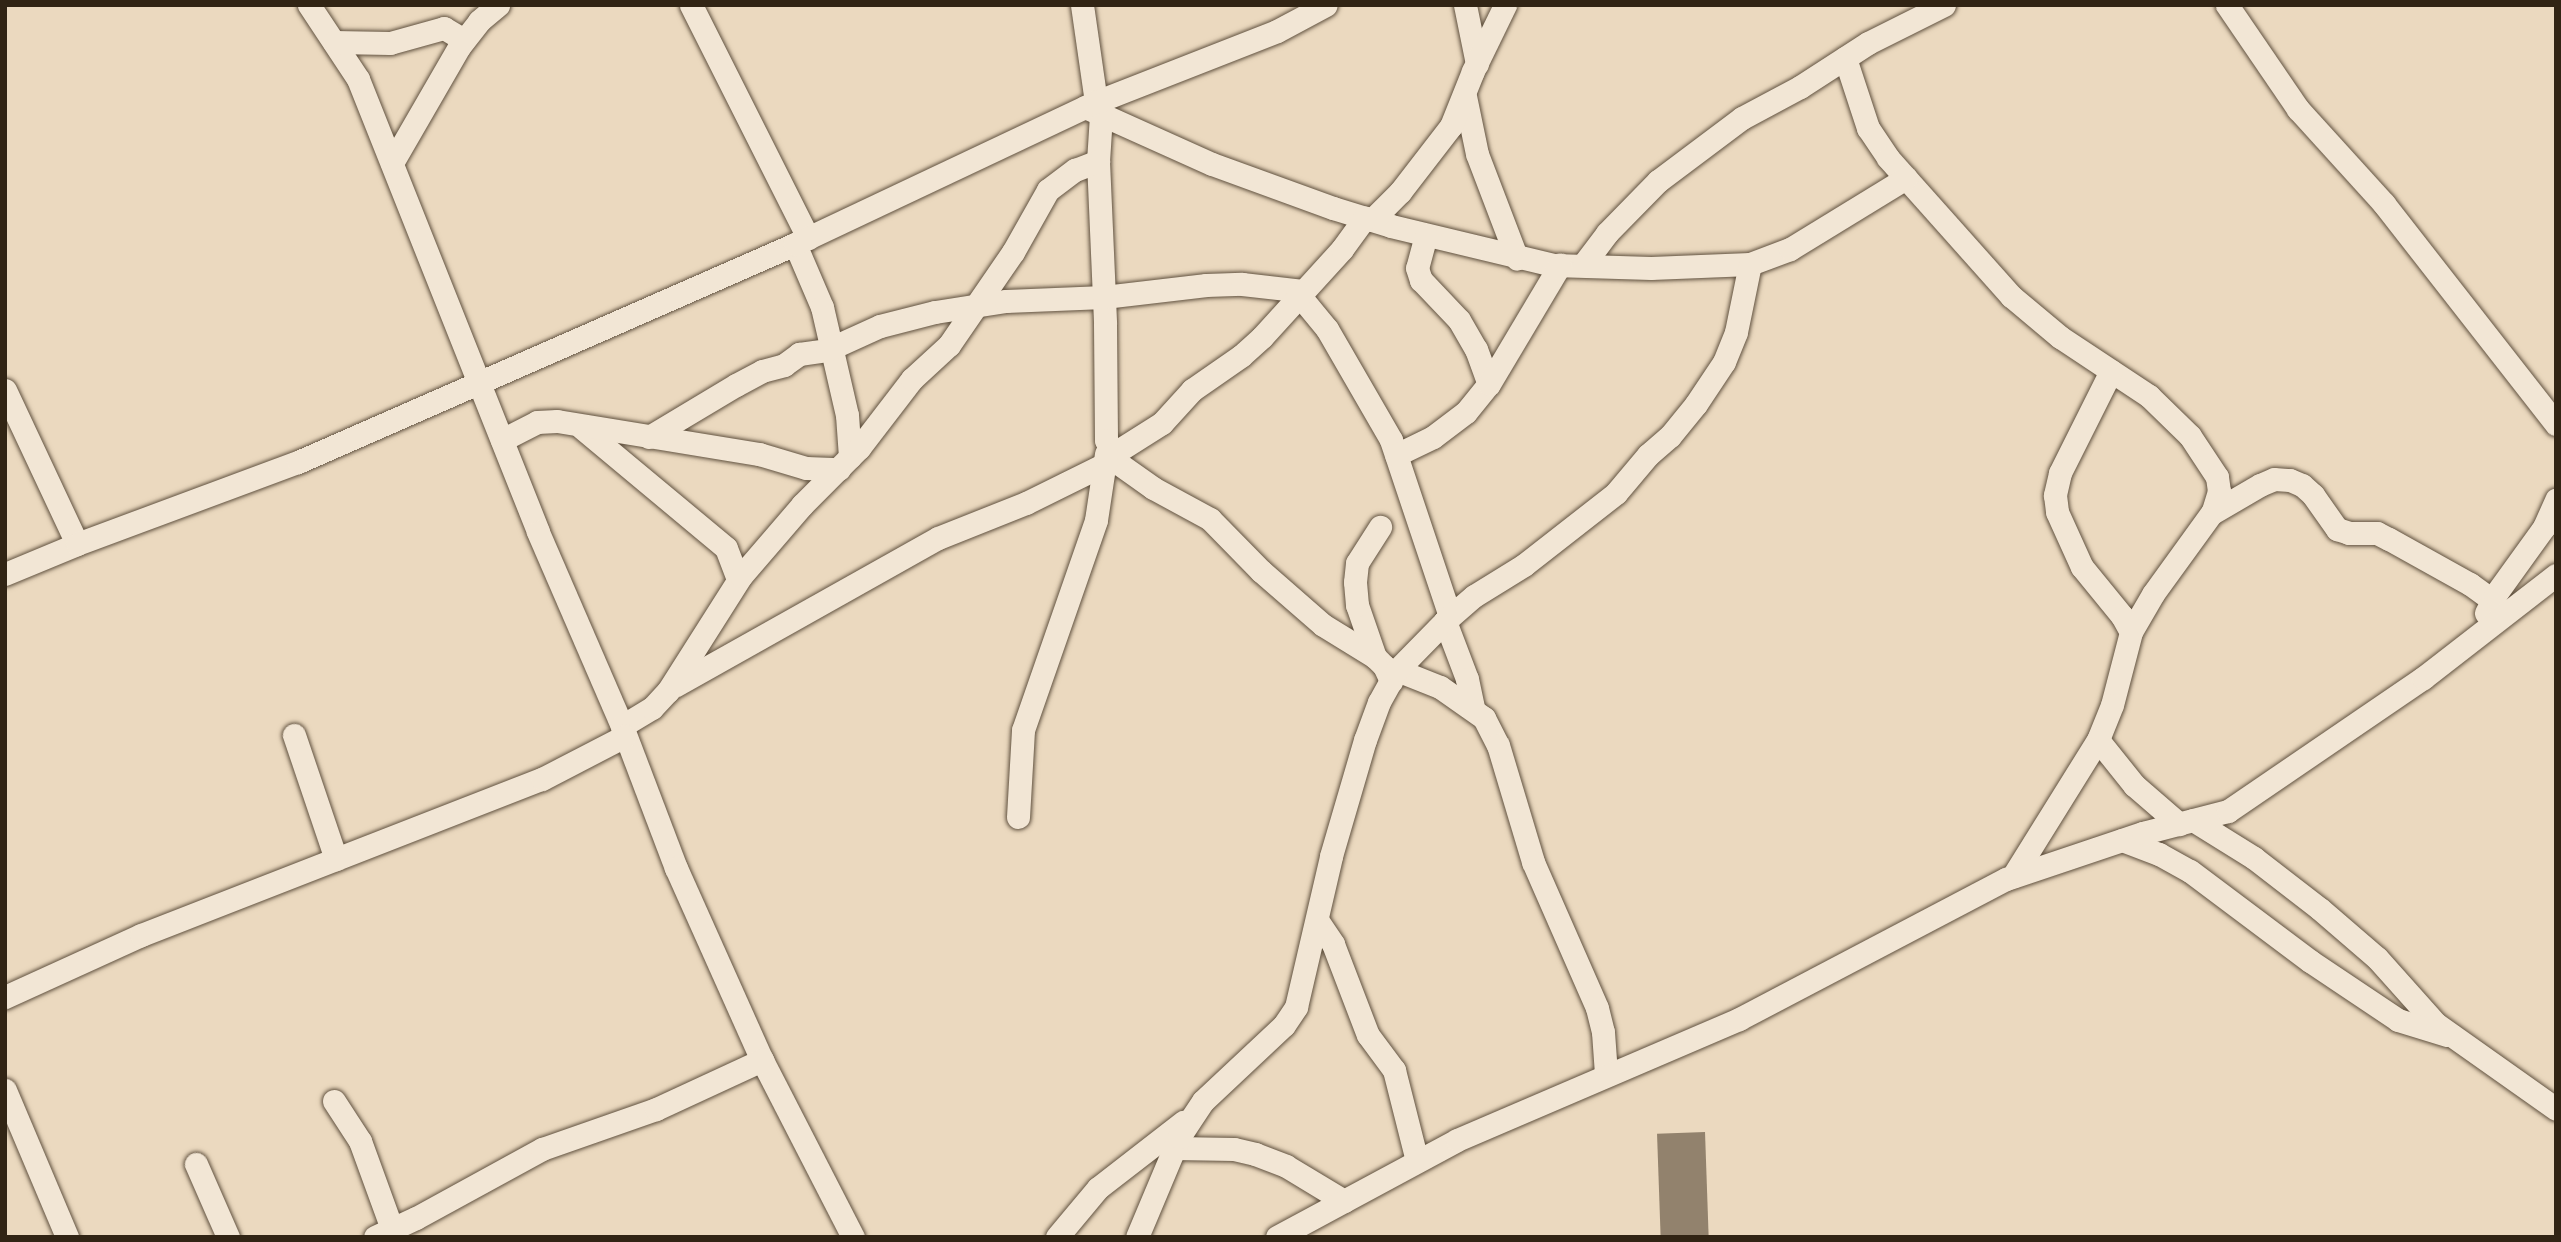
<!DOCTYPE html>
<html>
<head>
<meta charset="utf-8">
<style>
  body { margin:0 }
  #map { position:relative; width:2561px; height:1242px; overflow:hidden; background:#ebd9bf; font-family:"IM FELL DW Pica",serif }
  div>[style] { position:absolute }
  .building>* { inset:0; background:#92826d; transform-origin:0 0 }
  .roads { filter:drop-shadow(0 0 2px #60513f) drop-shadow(0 0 2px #60513f) }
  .minor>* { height:23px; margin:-11.5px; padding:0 11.5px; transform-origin:11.5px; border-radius:11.5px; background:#f2e6d5 }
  span { translate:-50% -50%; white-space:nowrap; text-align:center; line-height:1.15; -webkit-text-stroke:7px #f2e6d5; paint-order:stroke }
  .frame { position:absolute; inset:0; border:7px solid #312414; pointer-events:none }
</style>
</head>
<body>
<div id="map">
  <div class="building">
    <div style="left:1705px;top:1132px;width:105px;height:48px;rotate:88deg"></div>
  </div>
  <div class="roads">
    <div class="minor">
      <div style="left:309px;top:5px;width:89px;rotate:56.5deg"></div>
      <div style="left:358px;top:79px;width:487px;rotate:68.3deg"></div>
      <div style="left:538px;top:532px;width:211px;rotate:66.6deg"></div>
      <div style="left:622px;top:726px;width:152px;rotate:69.2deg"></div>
      <div style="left:676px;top:868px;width:210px;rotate:65.9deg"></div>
      <div style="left:762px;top:1060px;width:199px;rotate:62.8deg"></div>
      <div style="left:691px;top:5px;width:261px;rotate:63.3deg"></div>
      <div style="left:1082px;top:5px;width:98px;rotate:81.8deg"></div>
      <div style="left:1465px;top:5px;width:60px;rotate:78.5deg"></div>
      <div style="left:2227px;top:5px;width:126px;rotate:55.7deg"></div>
      <div style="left:2298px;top:109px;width:128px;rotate:47.8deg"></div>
      <div style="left:2384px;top:204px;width:279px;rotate:52deg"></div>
      <div style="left:334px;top:42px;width:56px;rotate:1deg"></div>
      <div style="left:390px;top:43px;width:56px;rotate:-15.5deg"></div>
      <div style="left:444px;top:28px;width:23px;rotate:31deg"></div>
      <div style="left:1845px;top:58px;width:74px;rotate:71.8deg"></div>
      <div style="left:1868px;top:128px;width:36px;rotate:56deg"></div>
      <div style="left:1888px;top:158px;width:185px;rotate:48.3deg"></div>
      <div style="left:2011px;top:296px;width:64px;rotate:39.9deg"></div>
      <div style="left:2060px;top:337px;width:107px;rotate:33.5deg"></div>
      <div style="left:2149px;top:396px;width:57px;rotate:44.3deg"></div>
      <div style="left:2190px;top:436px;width:49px;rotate:56.6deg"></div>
      <div style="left:2217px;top:477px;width:14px;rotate:82deg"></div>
      <div style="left:2219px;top:491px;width:21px;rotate:107deg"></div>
      <div style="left:2213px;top:511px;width:102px;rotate:125.9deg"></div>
      <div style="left:2153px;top:594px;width:44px;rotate:120.1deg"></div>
      <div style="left:2131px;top:632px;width:75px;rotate:104.6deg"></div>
      <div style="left:2112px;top:705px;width:35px;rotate:112deg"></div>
      <div style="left:2099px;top:738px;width:163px;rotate:121.9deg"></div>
      <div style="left:1465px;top:96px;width:59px;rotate:78.3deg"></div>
      <div style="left:1477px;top:154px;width:112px;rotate:69.1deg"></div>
      <div style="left:1085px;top:107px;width:139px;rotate:24.2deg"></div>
      <div style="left:1212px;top:164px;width:129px;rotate:20deg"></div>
      <div style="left:1333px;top:208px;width:61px;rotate:17.2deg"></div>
      <div style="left:1391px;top:226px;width:167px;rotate:13.5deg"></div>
      <div style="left:1553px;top:265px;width:98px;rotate:1.8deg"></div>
      <div style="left:1651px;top:268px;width:99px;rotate:-2.3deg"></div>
      <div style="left:1750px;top:264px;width:43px;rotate:-20.6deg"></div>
      <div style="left:1790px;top:249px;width:136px;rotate:-31.5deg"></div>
      <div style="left:1101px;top:115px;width:46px;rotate:93.7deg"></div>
      <div style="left:1098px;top:161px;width:163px;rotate:87.5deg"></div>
      <div style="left:1105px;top:324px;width:116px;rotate:89.5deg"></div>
      <div style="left:1106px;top:440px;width:23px;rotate:67deg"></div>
      <div style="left:1115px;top:461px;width:47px;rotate:35.4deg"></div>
      <div style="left:1153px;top:488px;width:65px;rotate:28.5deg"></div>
      <div style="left:1210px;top:519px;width:73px;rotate:45.6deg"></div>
      <div style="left:1261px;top:571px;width:82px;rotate:41.1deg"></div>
      <div style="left:1323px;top:625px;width:61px;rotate:31.6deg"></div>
      <div style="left:1375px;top:657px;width:13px;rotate:45deg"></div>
      <div style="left:1384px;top:666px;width:17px;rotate:65deg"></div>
      <div style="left:392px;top:163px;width:134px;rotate:-60deg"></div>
      <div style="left:459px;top:47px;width:33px;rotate:-52deg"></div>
      <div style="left:479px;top:21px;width:25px;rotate:-40deg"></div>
      <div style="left:1372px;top:220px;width:40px;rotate:-45deg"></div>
      <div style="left:1400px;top:192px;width:83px;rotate:-52.3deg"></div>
      <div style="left:1451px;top:126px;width:59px;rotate:-68.2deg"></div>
      <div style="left:1473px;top:71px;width:73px;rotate:-64.1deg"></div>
      <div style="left:1426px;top:235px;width:34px;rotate:105deg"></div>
      <div style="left:1417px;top:268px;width:13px;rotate:72deg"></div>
      <div style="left:1421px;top:280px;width:55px;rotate:46.5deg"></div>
      <div style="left:1459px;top:320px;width:34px;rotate:60deg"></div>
      <div style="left:1476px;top:349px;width:37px;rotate:70deg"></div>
      <div style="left:795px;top:244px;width:69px;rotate:66.8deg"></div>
      <div style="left:822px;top:307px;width:111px;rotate:77deg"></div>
      <div style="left:847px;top:415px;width:42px;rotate:85.9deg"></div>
      <div style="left:1583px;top:265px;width:40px;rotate:-53deg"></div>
      <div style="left:1607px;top:233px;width:73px;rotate:-45.6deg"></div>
      <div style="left:1658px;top:181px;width:105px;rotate:-36.9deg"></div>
      <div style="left:1742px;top:118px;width:66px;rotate:-28.1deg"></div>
      <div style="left:1800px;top:87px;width:81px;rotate:-32.9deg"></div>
      <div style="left:1868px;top:43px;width:85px;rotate:-26.6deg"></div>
      <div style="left:1299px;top:295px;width:44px;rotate:50.5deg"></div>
      <div style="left:1327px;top:329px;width:128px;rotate:60deg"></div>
      <div style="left:1391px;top:440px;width:186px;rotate:71.5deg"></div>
      <div style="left:2111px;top:371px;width:114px;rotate:116.6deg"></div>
      <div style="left:2060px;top:473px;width:23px;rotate:103deg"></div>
      <div style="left:2055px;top:495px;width:17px;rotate:83deg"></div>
      <div style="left:2057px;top:512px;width:60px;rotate:65.6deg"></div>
      <div style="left:2082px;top:567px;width:63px;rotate:50.8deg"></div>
      <div style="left:2122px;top:616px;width:18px;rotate:61deg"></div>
      <div style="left:5px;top:390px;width:170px;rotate:64.9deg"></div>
      <div style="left:582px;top:428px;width:187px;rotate:39.8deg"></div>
      <div style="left:726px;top:548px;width:33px;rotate:69deg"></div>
      <div style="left:649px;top:437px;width:101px;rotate:-30.9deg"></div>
      <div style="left:736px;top:385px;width:30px;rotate:-28deg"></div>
      <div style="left:762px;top:371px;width:23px;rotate:-15deg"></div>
      <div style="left:784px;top:365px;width:19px;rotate:-36deg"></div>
      <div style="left:799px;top:354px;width:28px;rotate:-8deg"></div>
      <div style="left:827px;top:350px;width:58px;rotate:-24.4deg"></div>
      <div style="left:880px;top:326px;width:57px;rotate:-14.3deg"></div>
      <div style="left:935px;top:312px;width:72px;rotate:-8.8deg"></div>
      <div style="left:1006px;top:301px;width:98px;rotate:-2.3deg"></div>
      <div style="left:1104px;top:297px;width:103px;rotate:-6.7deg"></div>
      <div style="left:1206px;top:285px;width:36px;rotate:-2deg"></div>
      <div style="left:1242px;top:284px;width:61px;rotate:6.5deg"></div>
      <div style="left:502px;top:440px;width:39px;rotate:-27deg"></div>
      <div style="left:537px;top:422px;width:20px;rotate:-3deg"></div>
      <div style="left:557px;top:421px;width:205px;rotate:9.3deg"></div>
      <div style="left:759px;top:454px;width:49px;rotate:16.6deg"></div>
      <div style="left:806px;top:468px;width:33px;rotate:2deg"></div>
      <div style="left:1113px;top:454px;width:58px;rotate:-32.3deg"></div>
      <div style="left:1162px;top:423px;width:45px;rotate:-47.7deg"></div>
      <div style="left:1192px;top:390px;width:60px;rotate:-34.8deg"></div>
      <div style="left:1241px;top:356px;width:28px;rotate:-42deg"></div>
      <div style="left:1262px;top:337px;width:119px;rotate:-47.7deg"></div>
      <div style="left:1342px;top:249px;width:39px;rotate:-54deg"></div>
      <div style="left:1396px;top:455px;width:41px;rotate:-25.9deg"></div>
      <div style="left:1433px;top:437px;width:41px;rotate:-37.1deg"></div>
      <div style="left:1466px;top:412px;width:36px;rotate:-51deg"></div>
      <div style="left:1489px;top:384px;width:139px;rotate:-59.2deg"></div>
      <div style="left:2212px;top:513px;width:56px;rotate:-30.3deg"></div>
      <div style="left:2260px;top:485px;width:15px;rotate:-23deg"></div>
      <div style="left:2274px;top:479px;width:16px;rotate:4deg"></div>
      <div style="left:2290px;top:480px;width:13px;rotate:23deg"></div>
      <div style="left:2302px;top:485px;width:15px;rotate:42deg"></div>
      <div style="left:2313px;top:495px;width:42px;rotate:54.8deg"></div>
      <div style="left:2337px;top:529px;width:13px;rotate:18deg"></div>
      <div style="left:2349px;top:533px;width:28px"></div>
      <div style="left:2377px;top:533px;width:13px;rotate:27deg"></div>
      <div style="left:2389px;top:539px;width:93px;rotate:29.1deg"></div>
      <div style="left:2470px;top:584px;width:29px;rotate:36deg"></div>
      <div style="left:5px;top:574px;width:78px;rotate:-22.6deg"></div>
      <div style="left:77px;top:544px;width:236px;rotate:-20.4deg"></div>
      <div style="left:298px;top:462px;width:543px;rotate:-23.68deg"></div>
      <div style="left:795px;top:244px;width:333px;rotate:-25.3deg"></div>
      <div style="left:1096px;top:102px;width:194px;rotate:-21.4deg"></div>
      <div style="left:1277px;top:31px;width:55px;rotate:-28deg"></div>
      <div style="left:2486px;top:613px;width:20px;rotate:-63deg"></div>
      <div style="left:2495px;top:595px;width:84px;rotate:-54.2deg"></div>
      <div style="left:2544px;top:527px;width:30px;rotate:-66deg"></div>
      <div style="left:1445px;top:621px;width:62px;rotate:69.2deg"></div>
      <div style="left:1467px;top:679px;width:29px;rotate:78deg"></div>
      <div style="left:1375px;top:657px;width:55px;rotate:-109.1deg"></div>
      <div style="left:1357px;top:605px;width:23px;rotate:-95deg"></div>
      <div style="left:1355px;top:582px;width:19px;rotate:-84deg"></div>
      <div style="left:1357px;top:563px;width:43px;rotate:-57.4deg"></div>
      <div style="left:1397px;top:670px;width:46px;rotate:21.6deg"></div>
      <div style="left:1440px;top:687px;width:54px;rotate:35.2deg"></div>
      <div style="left:1484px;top:718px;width:30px;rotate:63deg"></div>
      <div style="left:1498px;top:745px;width:122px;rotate:73.3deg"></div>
      <div style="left:1533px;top:862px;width:159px;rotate:66.3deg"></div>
      <div style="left:1597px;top:1008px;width:25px;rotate:76deg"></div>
      <div style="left:1603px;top:1032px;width:42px;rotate:85.9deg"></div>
      <div style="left:676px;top:685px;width:300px;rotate:-29.3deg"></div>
      <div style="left:938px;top:538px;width:95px;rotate:-21.7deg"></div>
      <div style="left:1026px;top:503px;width:88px;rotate:-26.3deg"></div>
      <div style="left:622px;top:726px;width:35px;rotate:-31deg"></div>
      <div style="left:652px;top:708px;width:23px;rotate:-47deg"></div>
      <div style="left:668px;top:691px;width:136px;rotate:-57.6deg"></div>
      <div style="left:741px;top:576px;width:94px;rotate:-49.3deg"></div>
      <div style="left:802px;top:505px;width:81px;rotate:-45deg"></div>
      <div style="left:859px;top:448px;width:87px;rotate:-52.5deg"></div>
      <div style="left:912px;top:379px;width:50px;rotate:-42.6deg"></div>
      <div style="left:949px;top:345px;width:113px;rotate:-55.5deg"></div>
      <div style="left:1013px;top:252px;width:71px;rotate:-60.6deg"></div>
      <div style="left:1048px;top:190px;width:34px;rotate:-37deg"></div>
      <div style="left:1075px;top:170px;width:25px;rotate:-21deg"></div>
      <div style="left:294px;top:735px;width:131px;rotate:71.3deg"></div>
      <div style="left:2098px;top:740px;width:58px;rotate:51.3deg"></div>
      <div style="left:2134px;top:785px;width:60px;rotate:40.9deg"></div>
      <div style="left:1018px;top:817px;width:87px;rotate:-86.7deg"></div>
      <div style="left:1023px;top:730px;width:222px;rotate:-70.8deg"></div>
      <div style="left:1096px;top:520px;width:67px;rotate:-81.4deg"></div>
      <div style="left:2193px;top:820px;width:72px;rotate:31.9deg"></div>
      <div style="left:2254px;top:858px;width:83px;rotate:37.7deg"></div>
      <div style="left:2320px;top:909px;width:75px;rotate:40.7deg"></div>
      <div style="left:2377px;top:958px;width:89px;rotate:48.2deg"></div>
      <div style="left:2436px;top:1024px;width:147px;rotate:35.3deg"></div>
      <div style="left:2122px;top:840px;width:40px;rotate:21deg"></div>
      <div style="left:2159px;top:854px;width:35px;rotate:29deg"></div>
      <div style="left:2190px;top:871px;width:150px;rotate:36.9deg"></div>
      <div style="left:2310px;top:961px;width:106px;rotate:33.8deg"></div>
      <div style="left:2398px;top:1020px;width:51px;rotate:17deg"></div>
      <div style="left:1317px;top:920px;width:29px;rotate:56deg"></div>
      <div style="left:1333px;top:944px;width:97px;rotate:69deg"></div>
      <div style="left:1368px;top:1035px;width:44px;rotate:53.4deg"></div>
      <div style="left:1394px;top:1070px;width:94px;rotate:75.8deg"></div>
      <div style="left:5px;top:997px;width:149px;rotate:-24.5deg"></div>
      <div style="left:141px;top:935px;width:430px;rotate:-21.3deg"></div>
      <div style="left:542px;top:779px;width:93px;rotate:-27.4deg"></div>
      <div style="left:5px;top:1090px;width:160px;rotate:67.1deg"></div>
      <div style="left:334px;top:1101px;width:48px;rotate:57deg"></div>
      <div style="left:360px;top:1141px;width:94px;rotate:70deg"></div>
      <div style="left:1174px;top:1148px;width:60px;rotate:1deg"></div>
      <div style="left:1234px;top:1149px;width:22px;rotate:13deg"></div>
      <div style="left:1255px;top:1154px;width:33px;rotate:21deg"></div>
      <div style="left:1286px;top:1166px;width:68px;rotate:31.1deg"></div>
      <div style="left:196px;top:1164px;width:80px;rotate:66.3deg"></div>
      <div style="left:375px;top:1237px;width:45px;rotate:-24.9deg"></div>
      <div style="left:416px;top:1218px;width:144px;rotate:-28.7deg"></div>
      <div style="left:542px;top:1149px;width:121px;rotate:-19.3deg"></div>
      <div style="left:656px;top:1109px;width:117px;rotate:-24.8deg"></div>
      <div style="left:1057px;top:1237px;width:64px;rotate:-50.1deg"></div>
      <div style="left:1098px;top:1188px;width:108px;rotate:-37.8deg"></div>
      <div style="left:1137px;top:1237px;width:108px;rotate:-67.2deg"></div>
      <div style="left:1179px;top:1137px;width:43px;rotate:-56.3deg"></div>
      <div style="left:1203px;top:1101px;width:111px;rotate:-43.2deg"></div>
      <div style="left:1284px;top:1025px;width:22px;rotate:-56deg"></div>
      <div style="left:1296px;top:1007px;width:155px;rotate:-76.9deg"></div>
      <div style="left:1331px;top:856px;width:121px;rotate:-73.7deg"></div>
      <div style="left:1365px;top:740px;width:40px;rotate:-69.8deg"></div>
      <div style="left:1379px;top:702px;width:37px;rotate:-61deg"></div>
      <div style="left:1397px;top:670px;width:69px;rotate:-45.6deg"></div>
      <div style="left:1445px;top:621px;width:38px;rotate:-41deg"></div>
      <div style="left:1474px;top:596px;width:59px;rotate:-31.8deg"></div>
      <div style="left:1524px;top:565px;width:117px;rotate:-38deg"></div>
      <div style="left:1616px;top:493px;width:50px;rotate:-49.9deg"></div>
      <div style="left:1648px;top:455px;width:29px;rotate:-41deg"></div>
      <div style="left:1670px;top:436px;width:41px;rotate:-50.9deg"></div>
      <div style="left:1696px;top:404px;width:50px;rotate:-56.3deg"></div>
      <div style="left:1724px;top:362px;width:32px;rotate:-68deg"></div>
      <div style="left:1736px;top:332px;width:69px;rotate:-78.4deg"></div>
      <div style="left:1277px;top:1237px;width:204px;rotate:-28.3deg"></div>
      <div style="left:1457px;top:1140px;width:307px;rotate:-23.2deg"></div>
      <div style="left:1739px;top:1019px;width:301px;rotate:-27.7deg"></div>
      <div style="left:2006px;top:879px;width:145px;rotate:-18.6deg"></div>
      <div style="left:2143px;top:833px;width:88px;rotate:-14.5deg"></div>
      <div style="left:2228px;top:811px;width:236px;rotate:-34.3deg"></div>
      <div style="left:2423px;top:678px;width:168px;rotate:-37.8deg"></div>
    </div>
  </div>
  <div class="frame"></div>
</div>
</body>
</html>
